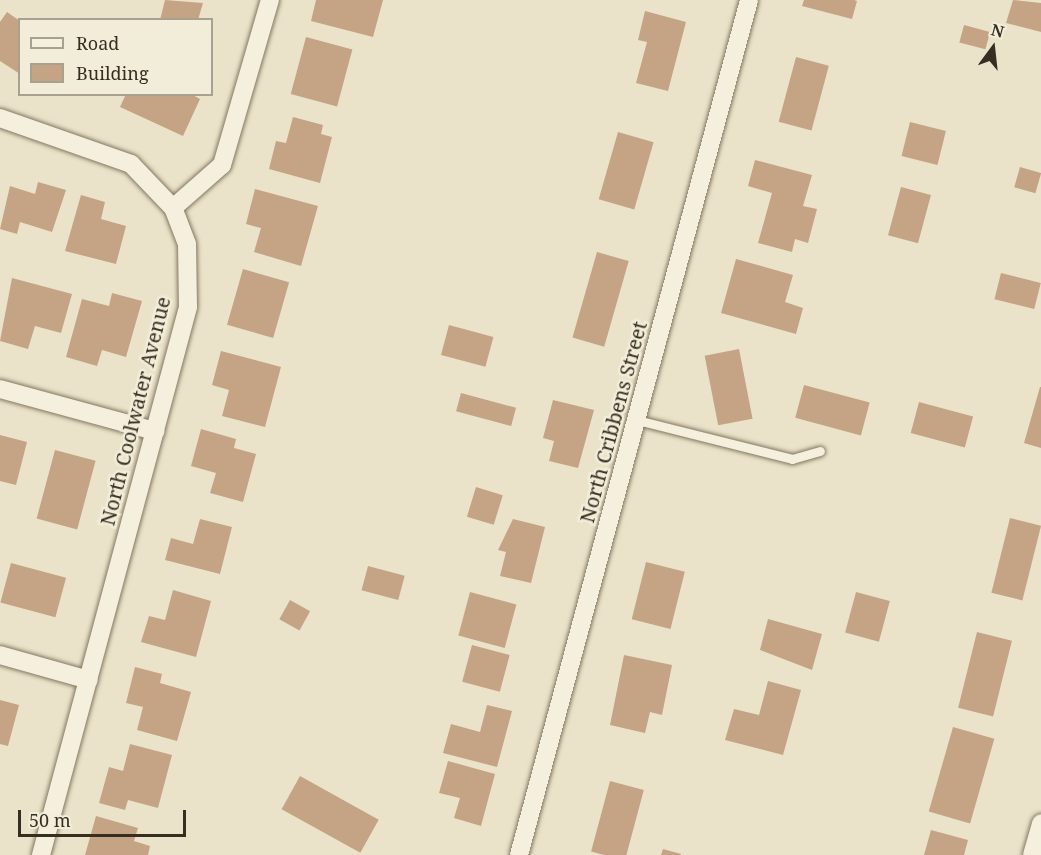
<!DOCTYPE html>
<html>
<head>
<meta charset="utf-8">
<style>
  body { margin:0 }
  #map { position:relative; width:1041px; height:855px; overflow:hidden; background:#eae3ca; font-family:"Noto Serif",serif }
  div>[style] { position:absolute }
  .building>* { inset:0; background:#c4a485; transform-origin:0 0 }
  .roads { filter:drop-shadow(0 0 2px #857761) drop-shadow(0 0 2px #857761) }
  .service>* { height:9px; margin:-4.5px; padding:0 4.5px; transform-origin:4.5px; border-radius:4.5px; background:#f5f0dd }
  .minor>* { height:18px; margin:-9px; padding:0 9px; transform-origin:9px; border-radius:9px; background:#f5f0dd }
  span { translate:-50% -50%; white-space:nowrap; text-align:center; line-height:1.15; -webkit-text-stroke:5px #f2edd9; paint-order:stroke }
  .street-label { font-size:20px; color:#372e22 }
  .legend { position:absolute; left:18px; top:18px; width:195px; height:78px; box-sizing:border-box; background:#f2edd9; border:2px solid #a7a190; margin:0; padding:8px 10px; list-style:none; font-size:18px; color:#372e22 }
  .legend li { display:flex; align-items:center; gap:12px; height:30px }
  .legend b { width:30px; border:2px solid #a7a190 }
  .north { position:absolute; left:963px; top:18px; width:60px; height:60px; -webkit-text-stroke:4px #f2edd9; paint-order:stroke; rotate:15deg; font-size:16px; font-weight:700; line-height:24px; text-align:center; color:#372e22 }
  .north::after { content:''; display:block; margin:auto; width:21px; height:27px; background:#372e22; clip-path:polygon(50% 0,100% 100%,50% 72%,0 100%) }
  .scale { position:absolute; left:18px; top:810px; width:168px; height:27px; box-sizing:border-box; border:3px solid #372e22; border-top:0; padding-left:8px; font-size:18px; line-height:21px; white-space:nowrap; color:#372e22; -webkit-text-stroke:4px #f2edd9; paint-order:stroke }
</style>
</head>
<body>
<div id="map">
  <div class="building">
    <div style="clip-path:polygon(165px 0,203px 3px,198px 20px,160px 20px)"></div>
    <div style="clip-path:polygon(316px 0,383px 0,373px 37px,311px 21px)"></div>
    <div style="clip-path:polygon(804px 0,854px 0,857px 1px,852px 19px,802px 6px)"></div>
    <div style="clip-path:polygon(1013px 0,1041px 3px,1041px 32px,1006px 23px)"></div>
    <div style="clip-path:polygon(645px 11px,686px 22px,668px 91px,636px 83px,647px 42px,638px 40px)"></div>
    <div style="clip-path:polygon(7px 12px,20px 21px,20px 74px,0 61px,0 22px)"></div>
    <div style="left:964px;top:25px;width:27px;height:18px;rotate:15deg"></div>
    <div style="left:306px;top:37px;width:48px;height:59px;rotate:15deg"></div>
    <div style="left:796px;top:57px;width:34px;height:67px;rotate:15deg"></div>
    <div style="clip-path:polygon(126px 94px,191px 94px,200px 99px,183px 136px,120px 107px)"></div>
    <div style="clip-path:polygon(293px 117px,323px 125px,321px 134px,332px 137px,320px 183px,269px 169px,276px 141px,286px 143px)"></div>
    <div style="left:910px;top:122px;width:37px;height:35px;rotate:14deg"></div>
    <div style="left:618px;top:132px;width:37px;height:70px;rotate:16deg"></div>
    <div style="clip-path:polygon(755px 160px,812px 175px,803px 206px,817px 209px,808px 243px,795px 239px,792px 252px,758px 243px,772px 193px,748px 186px)"></div>
    <div style="left:1020px;top:167px;width:22px;height:21px;rotate:16deg"></div>
    <div style="clip-path:polygon(38px 182px,66px 190px,52px 232px,20px 222px,17px 234px,0 229px,10px 186px,35px 194px)"></div>
    <div style="left:901px;top:187px;width:31px;height:50px;rotate:15deg"></div>
    <div style="clip-path:polygon(255px 189px,318px 206px,301px 266px,254px 252px,261px 228px,246px 224px)"></div>
    <div style="clip-path:polygon(81px 195px,105px 202px,101px 219px,126px 226px,116px 264px,65px 251px)"></div>
    <div style="left:597px;top:252px;width:33px;height:89px;rotate:16deg"></div>
    <div style="clip-path:polygon(736px 259px,793px 275px,785px 302px,803px 308px,796px 334px,721px 313px)"></div>
    <div style="left:243px;top:269px;width:48px;height:58px;rotate:16deg"></div>
    <div style="left:1001px;top:273px;width:41px;height:27px;rotate:14deg"></div>
    <div style="clip-path:polygon(12px 278px,72px 294px,61px 333px,35px 326px,28px 349px,0 341px)"></div>
    <div style="clip-path:polygon(112px 293px,142px 301px,126px 357px,102px 350px,97px 366px,66px 357px,82px 299px,109px 306px)"></div>
    <div style="left:449px;top:325px;width:46px;height:31px;rotate:15deg"></div>
    <div style="left:739px;top:349px;width:71px;height:35px;rotate:79deg"></div>
    <div style="clip-path:polygon(221px 351px,281px 367px,265px 427px,222px 416px,229px 390px,212px 385px)"></div>
    <div style="left:804px;top:385px;width:68px;height:34px;rotate:15deg"></div>
    <div style="clip-path:polygon(1040px 387px,1041px 387px,1041px 448px,1024px 443px)"></div>
    <div style="left:461px;top:393px;width:57px;height:19px;rotate:15deg"></div>
    <div style="clip-path:polygon(553px 400px,594px 410px,578px 468px,549px 461px,554px 441px,543px 438px)"></div>
    <div style="left:919px;top:402px;width:56px;height:32px;rotate:15deg"></div>
    <div style="clip-path:polygon(201px 429px,236px 439px,234px 448px,256px 454px,243px 502px,210px 493px,216px 473px,191px 466px)"></div>
    <div style="clip-path:polygon(0 435px,27px 442px,16px 485px,0 481px)"></div>
    <div style="left:55px;top:450px;width:42px;height:71px;rotate:15deg"></div>
    <div style="left:476px;top:487px;width:28px;height:31px;rotate:17deg"></div>
    <div style="left:1010px;top:518px;width:32px;height:77px;rotate:14deg"></div>
    <div style="clip-path:polygon(200px 519px,232px 527px,220px 574px,165px 560px,171px 538px,193px 544px)"></div>
    <div style="clip-path:polygon(513px 519px,545px 527px,531px 583px,500px 576px,506px 552px,498px 550px)"></div>
    <div style="left:646px;top:562px;width:40px;height:59px;rotate:14deg"></div>
    <div style="left:11px;top:563px;width:57px;height:41px;rotate:15deg"></div>
    <div style="left:368px;top:566px;width:38px;height:25px;rotate:15deg"></div>
    <div style="clip-path:polygon(173px 590px,211px 601px,196px 657px,141px 642px,149px 616px,165px 620px)"></div>
    <div style="left:470px;top:592px;width:48px;height:45px;rotate:15deg"></div>
    <div style="left:856px;top:592px;width:35px;height:42px;rotate:15deg"></div>
    <div style="left:290px;top:600px;width:23px;height:22px;rotate:29deg"></div>
    <div style="clip-path:polygon(768px 619px,822px 634px,812px 670px,760px 650px)"></div>
    <div style="left:977px;top:632px;width:36px;height:78px;rotate:14deg"></div>
    <div style="left:472px;top:645px;width:39px;height:38px;rotate:15deg"></div>
    <div style="clip-path:polygon(624px 655px,672px 665px,662px 715px,650px 712px,645px 733px,610px 725px)"></div>
    <div style="clip-path:polygon(135px 667px,162px 674px,160px 683px,191px 692px,177px 741px,137px 730px,143px 707px,126px 703px)"></div>
    <div style="clip-path:polygon(768px 681px,801px 690px,783px 755px,725px 740px,734px 709px,759px 715px)"></div>
    <div style="clip-path:polygon(0 700px,19px 705px,8px 746px,0 744px)"></div>
    <div style="clip-path:polygon(487px 705px,512px 711px,497px 767px,443px 753px,451px 724px,480px 732px)"></div>
    <div style="left:953px;top:727px;width:43px;height:88px;rotate:16deg"></div>
    <div style="clip-path:polygon(130px 744px,172px 755px,158px 808px,128px 800px,125px 810px,99px 803px,109px 767px,123px 771px)"></div>
    <div style="clip-path:polygon(448px 761px,495px 774px,481px 826px,454px 818px,460px 798px,439px 793px)"></div>
    <div style="left:300px;top:776px;width:90px;height:38px;rotate:29deg"></div>
    <div style="left:610px;top:781px;width:35px;height:73px;rotate:15deg"></div>
    <div style="clip-path:polygon(96px 816px,138px 828px,134px 841px,150px 846px,148px 855px,85px 855px)"></div>
    <div style="clip-path:polygon(931px 830px,968px 840px,964px 855px,924px 855px)"></div>
    <div style="clip-path:polygon(663px 849px,681px 854px,681px 855px,661px 855px)"></div>
  </div>
  <div class="roads">
    <div class="service">
      <div style="left:637px;top:420px;width:160px;rotate:14.1deg"></div>
      <div style="left:792px;top:459px;width:29px;rotate:-16deg"></div>
    </div>
    <div class="minor">
      <div style="left:0;top:118px;width:139px;rotate:19.3deg"></div>
      <div style="left:131px;top:164px;width:61px;rotate:46.3deg"></div>
      <div style="left:0;top:389px;width:161px;rotate:15.2deg"></div>
      <div style="left:0;top:655px;width:92px;rotate:15.7deg"></div>
      <div style="left:41px;top:855px;width:567px;rotate:-74.98deg"></div>
      <div style="left:188px;top:307px;width:63px;rotate:-90.9deg"></div>
      <div style="left:187px;top:244px;width:39px;rotate:-111deg"></div>
      <div style="left:173px;top:208px;width:65px;rotate:-41.3deg"></div>
      <div style="left:222px;top:165px;width:172px;rotate:-73.8deg"></div>
      <div style="left:519px;top:855px;width:885px;rotate:-74.94deg"></div>
      <div style="left:1032px;top:855px;width:33px;rotate:-74deg"></div>
    </div>
  </div>
  <div class="street-label">
    <span style="left:135px;top:411px;rotate:-76deg">North Coolwater Avenue</span>
    <span style="left:613px;top:422px;rotate:-75deg">North Cribbens Street</span>
  </div>
  <ul class="legend">
  <li><b style="height:8px;background:#f5f0dd"></b>Road</li>
  <li><b style="height:16px;background:#c4a485"></b>Building</li>
  </ul>
  <div class="north">N</div>
  <div class="scale">50 m</div>
</div>
</body>
</html>
